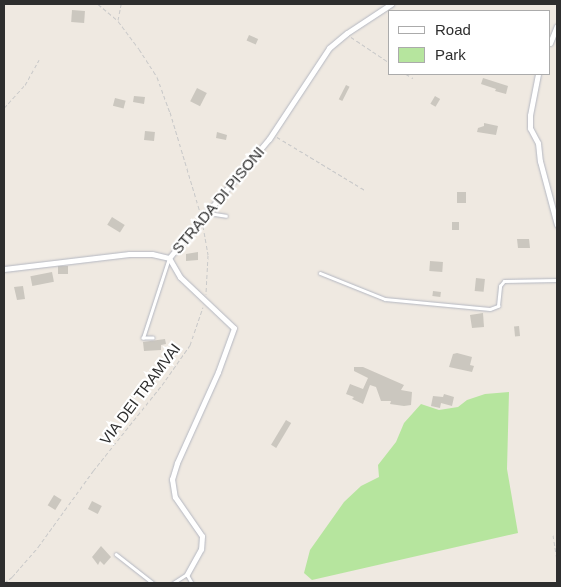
<!DOCTYPE html>
<html>
<head>
<meta charset="utf-8">
<style>
  body { margin:0 }
  #map { position:relative; width:561px; height:587px; overflow:hidden; background:#efe9e1; font-family:Arial,sans-serif }
  div>[style] { position:absolute }
  .green>* { inset:0; background:#b6e59e }
  .building>* { inset:0; background:#cbc7bf; transform-origin:0 0 }
  .path>* { height:1px; margin-top:-0.5px; transform-origin:0; background:repeating-linear-gradient(90deg,#c9c9c9 0 4px,transparent 0 6.5px) }
  .roads { filter:drop-shadow(0 0 1px #b4b7c1) drop-shadow(0 0 1px #b4b7c1) }
  .service>* { height:2.5px; margin:-1.25px; padding:0 1.25px; transform-origin:1.25px; border-radius:1.25px; background:#fff }
  .minor>* { height:5px; margin:-2.5px; padding:0 2.5px; transform-origin:2.5px; border-radius:2.5px; background:#fff }
  span { translate:-50% -50%; white-space:nowrap; text-align:center; line-height:1.15; -webkit-text-stroke:4.5px #fff; paint-order:stroke }
  .street-label { font-size:15px; color:#2e2e2e }
  .frame { position:absolute; inset:0; border:5px solid #2e2e2e; pointer-events:none }
  .legend { position:absolute; left:388px; top:10px; width:162px; height:65px; box-sizing:border-box; background:#fff; border:1px solid #ababab; margin:0; padding:6px 9px; list-style:none; font-size:15px; color:#2e2e2e }
  .legend li { display:flex; align-items:center; gap:10px; height:25px }
  .legend b { width:25px; border:1px solid #ababab }
</style>
</head>
<body>
<div id="map">
  <div class="green">
    <div style="clip-path:polygon(509px 392px,507px 469px,518px 533px,312px 580px,304px 573px,310px 550px,344px 502px,361px 486px,379px 477px,378px 465px,396px 442px,404px 423px,421px 404px,439px 410px,458px 407px,467px 400px,485px 394px)"></div>
  </div>
  <div class="building">
    <div style="left:72px;top:10px;width:13px;height:12px;rotate:4deg"></div>
    <div style="left:249px;top:35px;width:10px;height:6px;rotate:24deg"></div>
    <div style="clip-path:polygon(483px 78px,508px 86px,506px 94px,495px 91px,496px 89px,481px 84px)"></div>
    <div style="left:346px;top:85px;width:4px;height:16px;rotate:27deg"></div>
    <div style="left:197px;top:88px;width:11px;height:15px;rotate:27deg"></div>
    <div style="clip-path:polygon(134px 96px,145px 97px,144px 104px,133px 102px)"></div>
    <div style="left:435px;top:96px;width:6px;height:9px;rotate:31deg"></div>
    <div style="left:115px;top:98px;width:11px;height:8px;rotate:15deg"></div>
    <div style="clip-path:polygon(484px 123px,498px 126px,496px 135px,477px 132px,478px 128px,484px 126px)"></div>
    <div style="left:145px;top:131px;width:10px;height:9px;rotate:6deg"></div>
    <div style="clip-path:polygon(217px 132px,227px 135px,226px 140px,216px 138px)"></div>
    <div style="left:457px;top:192px;width:9px;height:11px"></div>
    <div style="left:112px;top:217px;width:15px;height:9px;rotate:32deg"></div>
    <div style="left:452px;top:222px;width:7px;height:8px"></div>
    <div style="clip-path:polygon(517px 239px,529px 239px,530px 248px,518px 248px)"></div>
    <div style="clip-path:polygon(198px 252px,198px 260px,186px 261px,186px 254px)"></div>
    <div style="left:430px;top:261px;width:13px;height:10px;rotate:4deg"></div>
    <div style="left:68px;top:266px;width:8px;height:10px;rotate:90deg"></div>
    <div style="left:52px;top:272px;width:10px;height:22px;rotate:79deg"></div>
    <div style="left:476px;top:278px;width:9px;height:13px;rotate:6deg"></div>
    <div style="clip-path:polygon(23px 286px,25px 299px,17px 300px,14px 287px)"></div>
    <div style="left:433px;top:291px;width:8px;height:5px;rotate:7deg"></div>
    <div style="clip-path:polygon(483px 313px,484px 327px,472px 328px,470px 315px)"></div>
    <div style="left:519px;top:326px;width:10px;height:5px;rotate:84deg"></div>
    <div style="clip-path:polygon(165px 339px,166px 344px,161px 345px,161px 350px,144px 351px,143px 342px)"></div>
    <div style="clip-path:polygon(457px 353px,472px 357px,470px 365px,474px 366px,472px 372px,449px 367px,453px 354px)"></div>
    <div style="clip-path:polygon(354px 367px,363px 367px,404px 385px,401px 390px,412px 392px,411px 405px,404px 406px,390px 404px,391px 401px,381px 401px,376px 387px,370px 385px,363px 404px,352px 399px,354px 397px,346px 394px,350px 384px,363px 389px,368px 378px,354px 371px)"></div>
    <div style="clip-path:polygon(444px 394px,454px 397px,452px 406px,441px 403px,440px 408px,431px 406px,433px 396px,443px 397px)"></div>
    <div style="left:286px;top:420px;width:6px;height:29px;rotate:31deg"></div>
    <div style="left:54px;top:495px;width:9px;height:12px;rotate:32deg"></div>
    <div style="left:92px;top:501px;width:11px;height:9px;rotate:27deg"></div>
    <div style="clip-path:polygon(101px 546px,111px 557px,104px 565px,100px 561px,98px 565px,92px 557px)"></div>
  </div>
  <div class="path">
    <div style="left:98px;top:4px;width:26px;rotate:40deg"></div>
    <div style="left:118px;top:21px;width:35px;rotate:53deg"></div>
    <div style="left:139px;top:49px;width:33px;rotate:57deg"></div>
    <div style="left:157px;top:77px;width:37px;rotate:70deg"></div>
    <div style="left:170px;top:112px;width:104px;rotate:73.3deg"></div>
    <div style="left:118px;top:20px;width:16px;rotate:-79deg"></div>
    <div style="left:351px;top:37px;width:47px;rotate:33.7deg"></div>
    <div style="left:406px;top:74px;width:8px;rotate:30deg"></div>
    <div style="left:4px;top:108px;width:31px;rotate:-48deg"></div>
    <div style="left:25px;top:85px;width:29px;rotate:-61deg"></div>
    <div style="left:277px;top:137px;width:103px;rotate:31.1deg"></div>
    <div style="left:203px;top:226px;width:29px;rotate:80deg"></div>
    <div style="left:208px;top:255px;width:39px;rotate:93deg"></div>
    <div style="left:553px;top:535px;width:25px;rotate:81deg"></div>
    <div style="left:4px;top:583px;width:10px;rotate:-37deg"></div>
    <div style="left:12px;top:577px;width:40px;rotate:-49deg"></div>
    <div style="left:38px;top:547px;width:94px;rotate:-54.1deg"></div>
    <div style="left:93px;top:471px;width:110px;rotate:-51.3deg"></div>
    <div style="left:162px;top:385px;width:49px;rotate:-55deg"></div>
    <div style="left:190px;top:345px;width:40px;rotate:-71.1deg"></div>
  </div>
  <div class="roads">
    <div class="service">
      <div style="left:208px;top:213px;width:18px;rotate:9deg"></div>
      <div style="left:320px;top:273px;width:70px;rotate:21.8deg"></div>
      <div style="left:385px;top:299px;width:105px;rotate:5.4deg"></div>
      <div style="left:490px;top:309px;width:9px;rotate:-21deg"></div>
      <div style="left:498px;top:306px;width:20px;rotate:-84deg"></div>
      <div style="left:500px;top:286px;width:6px;rotate:-51deg"></div>
      <div style="left:504px;top:281px;width:53px;rotate:-1.1deg"></div>
      <div style="left:153px;top:338px;width:10px;rotate:180deg"></div>
      <div style="left:143px;top:338px;width:84px;rotate:-72deg"></div>
      <div style="left:116px;top:554px;width:47px;rotate:38.1deg"></div>
      <div style="left:173px;top:583px;width:17px;rotate:-33deg"></div>
      <div style="left:187px;top:574px;width:10px;rotate:61deg"></div>
    </div>
    <div class="minor">
      <div style="left:550px;top:43px;width:18px;rotate:-68deg"></div>
      <div style="left:538px;top:74px;width:42px;rotate:101deg"></div>
      <div style="left:530px;top:115px;width:13px;rotate:90deg"></div>
      <div style="left:530px;top:128px;width:17px;rotate:62deg"></div>
      <div style="left:538px;top:143px;width:18px;rotate:84deg"></div>
      <div style="left:540px;top:161px;width:66px;rotate:75.1deg"></div>
      <div style="left:169px;top:258px;width:22px;rotate:60deg"></div>
      <div style="left:180px;top:277px;width:74px;rotate:43.4deg"></div>
      <div style="left:234px;top:328px;width:47px;rotate:110deg"></div>
      <div style="left:218px;top:372px;width:100px;rotate:114.3deg"></div>
      <div style="left:177px;top:463px;width:17px;rotate:107deg"></div>
      <div style="left:172px;top:479px;width:18px;rotate:81deg"></div>
      <div style="left:175px;top:497px;width:47px;rotate:55.3deg"></div>
      <div style="left:202px;top:536px;width:13px;rotate:94deg"></div>
      <div style="left:201px;top:549px;width:29px;rotate:119deg"></div>
      <div style="left:169px;top:258px;width:155px;rotate:-50deg"></div>
      <div style="left:269px;top:139px;width:109px;rotate:-56.6deg"></div>
      <div style="left:329px;top:48px;width:23px;rotate:-40deg"></div>
      <div style="left:347px;top:33px;width:53px;rotate:-33.4deg"></div>
      <div style="left:4px;top:269px;width:126px;rotate:-6.8deg"></div>
      <div style="left:129px;top:254px;width:23px"></div>
      <div style="left:152px;top:254px;width:17px;rotate:13deg"></div>
    </div>
  </div>
  <div class="street-label">
    <span style="left:218px;top:200px;rotate:-50deg">STRADA DI PISONI</span>
    <span style="left:140px;top:394px;rotate:-53deg">VIA DEI TRAMVAI</span>
  </div>
  <div class="frame"></div>
  <ul class="legend">
  <li><b style="height:6px;background:#fff"></b>Road</li>
  <li><b style="height:14px;background:#b6e59e"></b>Park</li>
  </ul>
</div>
</body>
</html>
